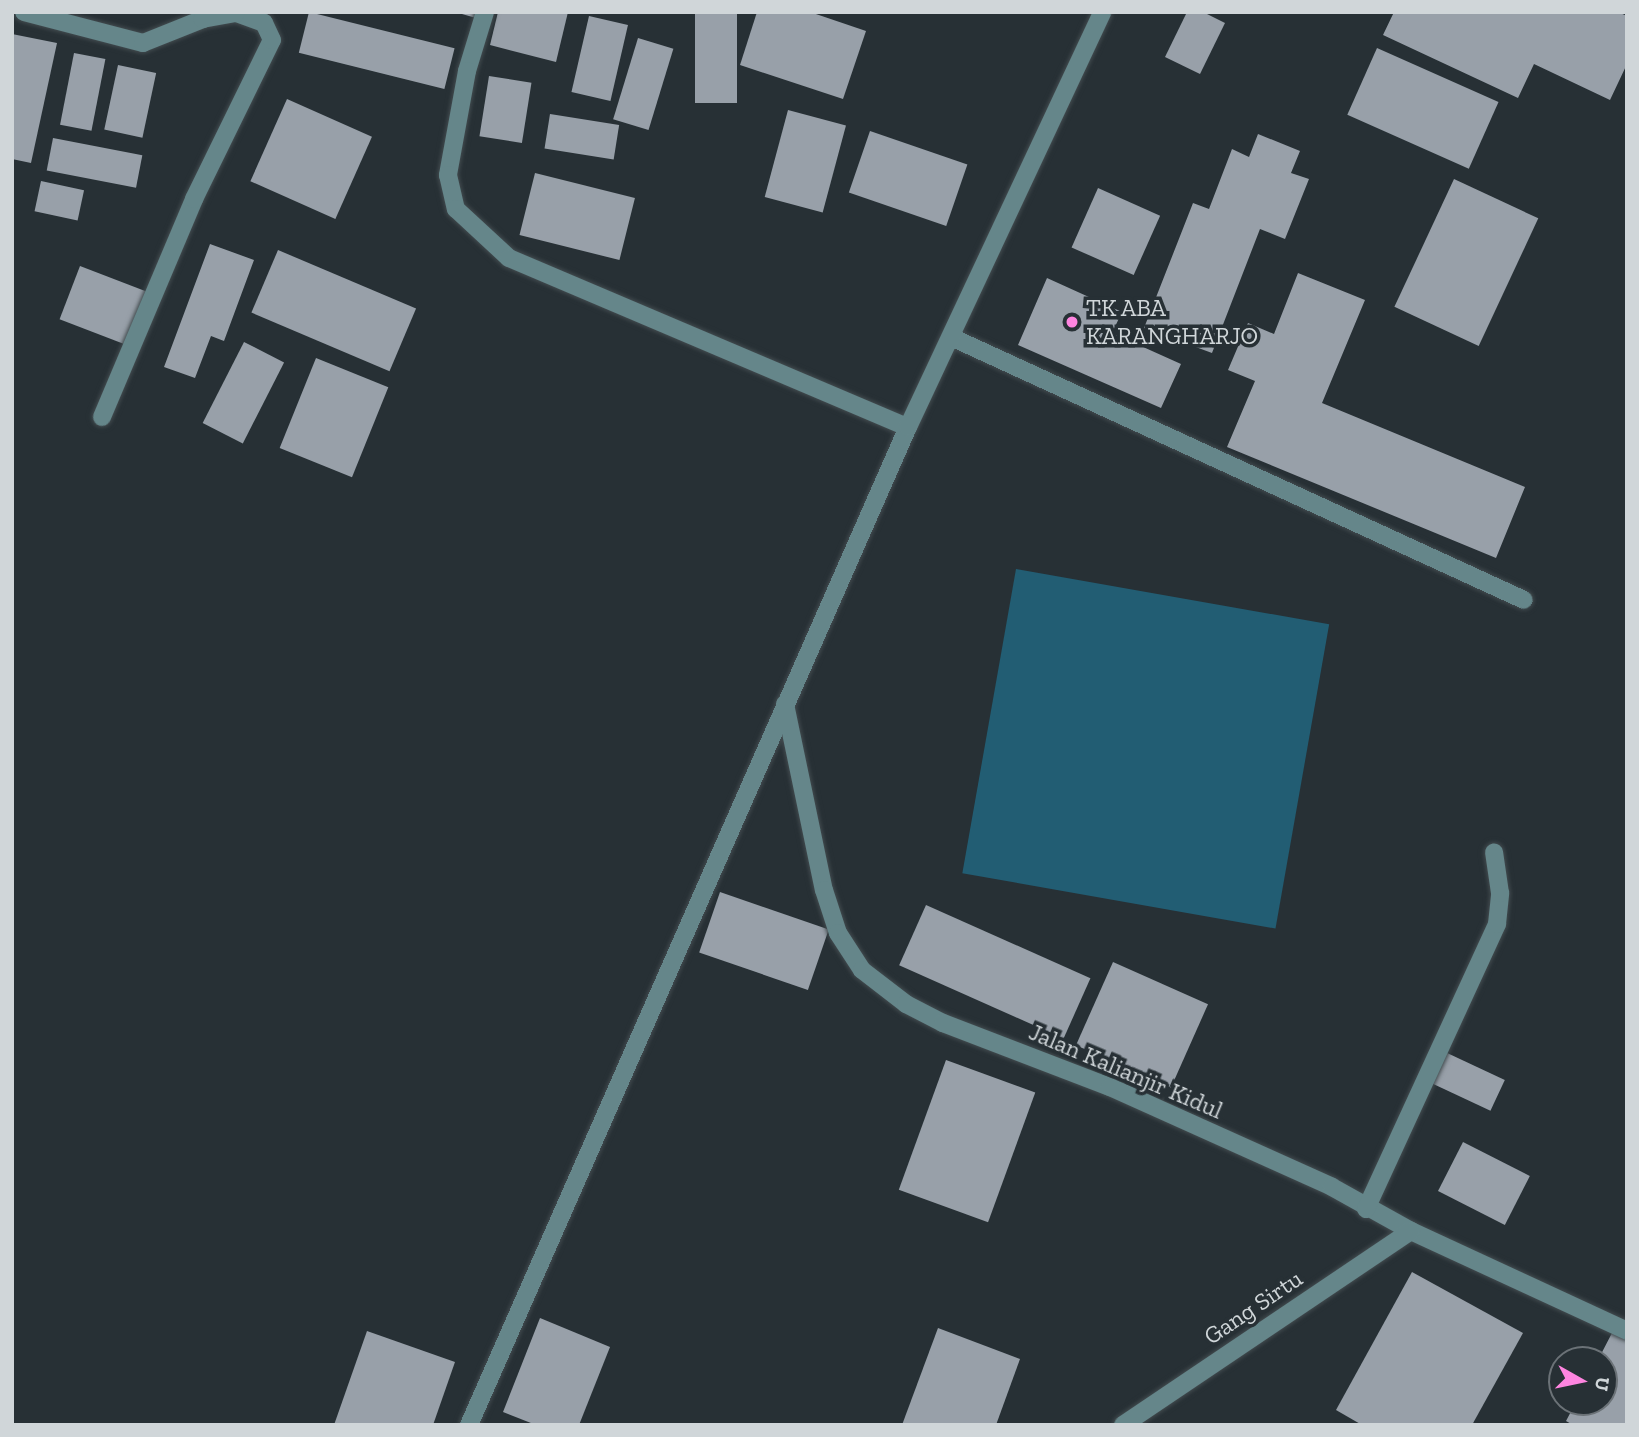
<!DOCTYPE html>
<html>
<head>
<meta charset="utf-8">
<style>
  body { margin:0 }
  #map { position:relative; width:1639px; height:1437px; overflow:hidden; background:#273035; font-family:"Zilla Slab",serif }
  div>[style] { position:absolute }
  .green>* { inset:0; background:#225d73; transform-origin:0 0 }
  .building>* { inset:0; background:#98a0a9; transform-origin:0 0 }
  .roads { filter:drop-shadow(0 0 2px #424b4f) drop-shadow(0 0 2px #424b4f) }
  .minor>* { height:18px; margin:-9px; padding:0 9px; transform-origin:9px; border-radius:9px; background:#65868a }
  .dots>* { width:19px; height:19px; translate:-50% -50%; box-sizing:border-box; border:4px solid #273035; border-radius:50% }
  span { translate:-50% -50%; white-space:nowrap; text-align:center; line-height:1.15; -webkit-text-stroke:7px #273035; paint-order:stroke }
  .poi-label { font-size:24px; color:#d0d6d9 }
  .left { translate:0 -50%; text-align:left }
  .street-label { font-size:24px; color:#d0d6d9 }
  .frame { position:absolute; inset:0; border:14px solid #d0d6d9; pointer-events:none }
  .north { position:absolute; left:1548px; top:1346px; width:70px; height:70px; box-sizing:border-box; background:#273035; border:2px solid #6b7277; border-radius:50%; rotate:99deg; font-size:19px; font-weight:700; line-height:28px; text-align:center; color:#d0d6d9 }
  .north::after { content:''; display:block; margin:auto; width:24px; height:32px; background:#fe85e0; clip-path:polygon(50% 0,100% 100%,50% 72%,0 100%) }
</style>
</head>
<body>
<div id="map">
  <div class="green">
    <div style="left:1016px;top:569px;width:318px;height:309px;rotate:10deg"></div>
  </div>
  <div class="building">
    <div style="left:309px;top:12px;width:150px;height:42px;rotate:14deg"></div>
    <div style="clip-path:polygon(455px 12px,478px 12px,476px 18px)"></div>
    <div style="clip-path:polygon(498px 12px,568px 12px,556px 62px,490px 45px)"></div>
    <div style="left:695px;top:12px;width:42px;height:91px"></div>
    <div style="clip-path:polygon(757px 12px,810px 12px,866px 31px,843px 99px,740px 65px)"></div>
    <div style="clip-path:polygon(1187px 12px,1203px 12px,1225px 23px,1200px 74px,1165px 57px)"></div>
    <div style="clip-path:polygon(1394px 12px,1618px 12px,1627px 16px,1627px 64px,1610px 100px,1534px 64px,1518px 98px,1383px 35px)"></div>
    <div style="left:589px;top:16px;width:40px;height:78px;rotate:13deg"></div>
    <div style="clip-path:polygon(12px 34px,57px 43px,31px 163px,12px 159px)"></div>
    <div style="left:638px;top:38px;width:37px;height:85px;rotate:17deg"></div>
    <div style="left:1377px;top:48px;width:133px;height:73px;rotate:24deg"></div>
    <div style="left:74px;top:53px;width:32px;height:73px;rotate:11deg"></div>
    <div style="left:118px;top:65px;width:39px;height:66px;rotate:12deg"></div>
    <div style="left:489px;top:76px;width:43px;height:61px;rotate:9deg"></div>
    <div style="left:287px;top:99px;width:93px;height:90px;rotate:24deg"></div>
    <div style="left:788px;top:110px;width:60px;height:90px;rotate:15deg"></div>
    <div style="left:550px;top:114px;width:70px;height:35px;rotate:9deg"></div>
    <div style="left:870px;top:131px;width:103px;height:65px;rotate:19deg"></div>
    <div style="clip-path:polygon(1258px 134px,1300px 151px,1291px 173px,1309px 179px,1285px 239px,1260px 229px,1212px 353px,1144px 328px,1193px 203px,1209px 209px,1232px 149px,1249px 157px)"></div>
    <div style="left:53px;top:138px;width:91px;height:33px;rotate:11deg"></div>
    <div style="left:535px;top:173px;width:103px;height:64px;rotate:14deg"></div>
    <div style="left:1454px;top:179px;width:93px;height:141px;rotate:25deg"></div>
    <div style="left:41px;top:181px;width:44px;height:31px;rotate:12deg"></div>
    <div style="left:1098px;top:188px;width:68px;height:65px;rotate:24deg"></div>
    <div style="clip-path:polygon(210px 244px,254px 260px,224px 341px,211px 336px,195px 378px,164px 367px)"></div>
    <div style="left:278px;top:250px;width:150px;height:68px;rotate:23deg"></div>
    <div style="left:80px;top:266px;width:76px;height:57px;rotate:21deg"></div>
    <div style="clip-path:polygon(1298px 273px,1365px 300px,1322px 403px,1525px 487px,1496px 558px,1227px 447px,1255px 381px,1228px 370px,1248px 323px,1274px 334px)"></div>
    <div style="clip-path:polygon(1047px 278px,1122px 312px,1112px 333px,1181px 364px,1161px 408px,1018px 345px)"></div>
    <div style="left:244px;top:342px;width:45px;height:91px;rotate:27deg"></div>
    <div style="left:316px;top:358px;width:78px;height:97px;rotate:22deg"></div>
    <div style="left:720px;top:892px;width:115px;height:64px;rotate:19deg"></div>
    <div style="left:926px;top:905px;width:180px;height:66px;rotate:24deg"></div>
    <div style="left:1113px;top:962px;width:104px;height:91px;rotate:24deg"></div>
    <div style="left:1445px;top:1052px;width:66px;height:34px;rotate:25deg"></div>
    <div style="left:946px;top:1060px;width:95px;height:138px;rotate:20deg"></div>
    <div style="left:1463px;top:1142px;width:75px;height:55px;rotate:27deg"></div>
    <div style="clip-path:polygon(1412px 1272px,1523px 1333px,1472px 1425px,1362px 1425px,1336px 1410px)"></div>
    <div style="clip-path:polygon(540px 1318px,610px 1347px,579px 1425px,536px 1425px,503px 1412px)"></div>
    <div style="clip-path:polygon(938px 1328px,1020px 1359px,996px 1425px,902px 1425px)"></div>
    <div style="clip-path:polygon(367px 1331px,455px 1362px,433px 1425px,334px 1425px)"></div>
    <div style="clip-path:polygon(1613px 1331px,1627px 1339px,1627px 1425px,1573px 1425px,1566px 1421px,1576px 1402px,1604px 1402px,1604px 1360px,1598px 1360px)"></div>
  </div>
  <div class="roads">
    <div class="minor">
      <div style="left:24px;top:12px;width:123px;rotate:14.6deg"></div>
      <div style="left:143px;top:43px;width:65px;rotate:-21.8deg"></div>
      <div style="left:203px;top:19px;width:7px;rotate:-82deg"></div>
      <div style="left:485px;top:12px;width:62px;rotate:107deg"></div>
      <div style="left:467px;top:71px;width:106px;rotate:100.4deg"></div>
      <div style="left:448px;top:175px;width:35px;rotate:77deg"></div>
      <div style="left:456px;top:209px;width:72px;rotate:42.8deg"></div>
      <div style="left:509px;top:258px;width:433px;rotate:23deg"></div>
      <div style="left:951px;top:337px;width:630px;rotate:24.65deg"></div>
      <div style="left:102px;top:417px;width:237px;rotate:-67.1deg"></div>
      <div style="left:194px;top:199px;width:177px;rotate:-63.9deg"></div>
      <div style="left:272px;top:40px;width:19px;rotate:-115deg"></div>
      <div style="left:264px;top:23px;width:30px;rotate:-160deg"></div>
      <div style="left:236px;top:13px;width:34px;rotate:170deg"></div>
      <div style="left:785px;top:704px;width:190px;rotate:78.2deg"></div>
      <div style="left:824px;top:890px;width:45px;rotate:72deg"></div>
      <div style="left:838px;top:933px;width:44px;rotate:57deg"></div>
      <div style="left:862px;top:970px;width:56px;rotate:37.7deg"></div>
      <div style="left:906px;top:1004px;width:42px;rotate:27.2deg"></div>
      <div style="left:943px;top:1023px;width:179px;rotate:21deg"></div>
      <div style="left:1110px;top:1087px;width:243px;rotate:24.2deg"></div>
      <div style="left:1332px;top:1187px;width:90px;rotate:29.1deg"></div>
      <div style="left:1411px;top:1231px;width:238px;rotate:24.8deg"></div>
      <div style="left:1366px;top:1209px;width:314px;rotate:-65.3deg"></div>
      <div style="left:1497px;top:924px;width:31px;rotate:-84deg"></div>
      <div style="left:1500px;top:893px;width:41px;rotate:-98.3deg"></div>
      <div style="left:469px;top:1425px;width:1090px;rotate:-66.26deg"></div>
      <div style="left:908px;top:427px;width:458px;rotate:-64.9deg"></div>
      <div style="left:1123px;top:1425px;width:347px;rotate:-34deg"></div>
    </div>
  </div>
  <div class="dots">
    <div style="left:1072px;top:322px;background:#fe85e0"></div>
  </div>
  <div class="poi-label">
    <span class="left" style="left:1086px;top:322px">TK ABA<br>KARANGHARJO</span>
  </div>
  <div class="street-label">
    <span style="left:1126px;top:1071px;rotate:23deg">Jalan Kalianjir Kidul</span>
    <span style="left:1253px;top:1307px;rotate:-34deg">Gang Sirtu</span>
  </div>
  <div class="frame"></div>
  <div class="north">U</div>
</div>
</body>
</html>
